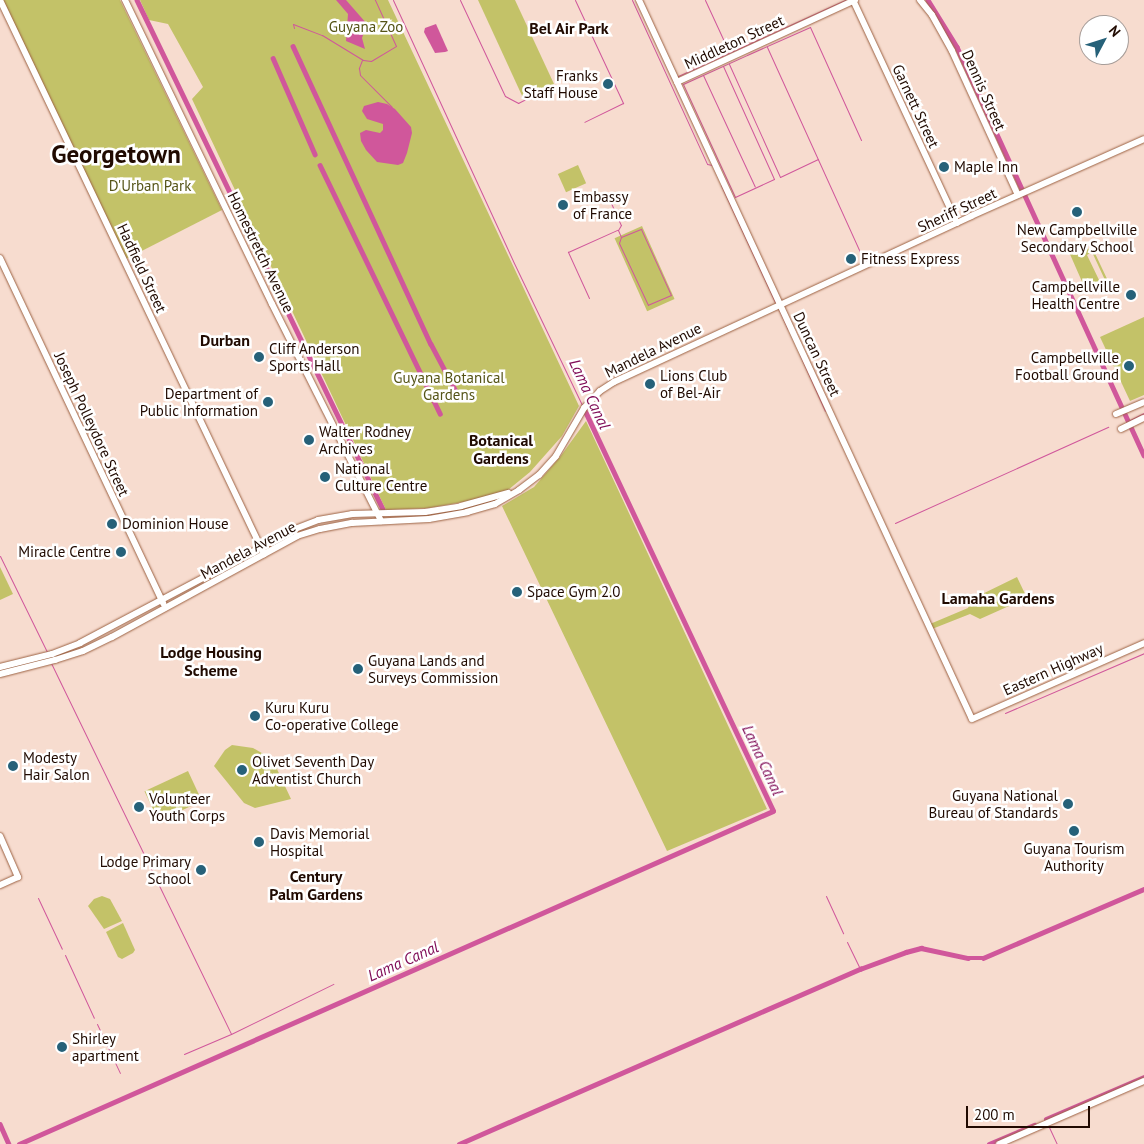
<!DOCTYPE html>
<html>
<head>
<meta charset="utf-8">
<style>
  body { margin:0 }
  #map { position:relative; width:1144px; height:1144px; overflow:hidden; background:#f7dccf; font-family:"PT Sans",sans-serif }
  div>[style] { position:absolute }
  .green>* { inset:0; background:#c3c268; transform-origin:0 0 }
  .water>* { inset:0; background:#d0579b }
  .stream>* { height:1px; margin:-0.5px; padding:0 0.5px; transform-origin:0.5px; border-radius:0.5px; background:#d0579b }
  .canal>* { height:4.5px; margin:-2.25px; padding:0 2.25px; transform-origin:2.25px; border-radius:2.25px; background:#d0579b }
  .roads { filter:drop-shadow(0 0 1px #9c6243) drop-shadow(0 0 1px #9c6243) }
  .secondary>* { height:6px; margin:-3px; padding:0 3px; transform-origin:3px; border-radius:3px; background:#fff }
  .dots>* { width:14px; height:14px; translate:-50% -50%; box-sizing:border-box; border:2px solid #fff; border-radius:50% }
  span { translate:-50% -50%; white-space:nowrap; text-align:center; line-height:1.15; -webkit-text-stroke:5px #fff; paint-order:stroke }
  .park-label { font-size:15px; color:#555417 }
  .street-label { font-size:15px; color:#200a01 }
  .poi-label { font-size:15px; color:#200a01 }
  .right { translate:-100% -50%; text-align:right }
  .left { translate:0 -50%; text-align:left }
  .neighbourhood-label { font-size:16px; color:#200a01; font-weight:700 }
  .water-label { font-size:16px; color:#810e58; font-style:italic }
  .town-label { font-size:25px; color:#200a01; font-weight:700 }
  .north { position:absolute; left:1079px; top:15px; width:50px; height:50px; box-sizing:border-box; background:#fff; border:1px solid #a69d99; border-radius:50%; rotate:50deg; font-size:14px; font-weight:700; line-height:20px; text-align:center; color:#200a01 }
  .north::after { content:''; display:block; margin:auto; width:18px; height:22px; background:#266179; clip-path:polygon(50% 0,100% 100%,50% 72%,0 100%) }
  .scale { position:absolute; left:966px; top:1106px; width:124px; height:22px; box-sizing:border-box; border:2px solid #200a01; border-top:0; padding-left:6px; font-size:15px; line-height:18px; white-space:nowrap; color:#200a01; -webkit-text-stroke:4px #fff; paint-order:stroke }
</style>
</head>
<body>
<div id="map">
  <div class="green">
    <div style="clip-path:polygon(3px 0,120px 0,222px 210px,126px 259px)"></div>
    <div style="clip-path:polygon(140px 0,388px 0,579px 406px,562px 436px,530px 472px,508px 490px,474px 500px,429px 508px,386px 510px,192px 99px,203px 87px,168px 24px,149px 20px)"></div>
    <div style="clip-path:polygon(478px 0,515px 0,554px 84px,524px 100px)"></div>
    <div style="left:578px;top:165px;width:20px;height:22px;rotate:66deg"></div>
    <div style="left:642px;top:226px;width:80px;height:30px;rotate:66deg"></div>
    <div style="clip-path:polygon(evenodd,1092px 247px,1109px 283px,1087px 293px,1069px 252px,1074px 250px,1076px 255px,1092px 247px,1092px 252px,1105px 280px,1100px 282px,1087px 255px,1092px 252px)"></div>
    <div style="clip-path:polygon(1144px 317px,1144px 395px,1130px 401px,1100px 337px)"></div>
    <div style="clip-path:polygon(586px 421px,767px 809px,667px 851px,502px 506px,534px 487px,560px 457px)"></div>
    <div style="clip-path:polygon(0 567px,13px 594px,0 600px)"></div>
    <div style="clip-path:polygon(1017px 577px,1027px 598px,980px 619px,970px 614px,932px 629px,930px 624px,968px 608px,972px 599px)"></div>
    <div style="clip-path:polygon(232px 745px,253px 748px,267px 756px,277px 769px,291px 799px,255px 808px,244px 803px,214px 766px,225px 750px)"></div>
    <div style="left:188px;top:771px;width:33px;height:48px;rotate:65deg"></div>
    <div style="clip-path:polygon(102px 896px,110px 899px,122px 921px,104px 929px,88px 906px,94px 899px)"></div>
    <div style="clip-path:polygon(123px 923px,135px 950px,133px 953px,122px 959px,118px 957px,106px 932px)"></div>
  </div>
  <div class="water">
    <div style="clip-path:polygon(336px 0,346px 0,367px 24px,362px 38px,365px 49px,346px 41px,348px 14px)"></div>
    <div style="clip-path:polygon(436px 24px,448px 51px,445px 52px,435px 53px,424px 32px,425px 28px)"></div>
    <div style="clip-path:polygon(378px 102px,387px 104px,395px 109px,411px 127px,412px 133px,407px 153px,403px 163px,398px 165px,377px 162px,366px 150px,361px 141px,360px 133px,366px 130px,380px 133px,383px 130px,383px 124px,367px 119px,362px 111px,364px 106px)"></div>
  </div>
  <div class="stream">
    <div style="left:393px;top:0;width:287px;rotate:65.3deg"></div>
    <div style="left:513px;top:261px;width:160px;rotate:64.4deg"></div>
    <div style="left:460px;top:0;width:106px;rotate:64.9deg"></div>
    <div style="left:505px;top:96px;width:15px;rotate:28deg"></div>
    <div style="left:518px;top:103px;width:29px;rotate:-27deg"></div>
    <div style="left:575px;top:0;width:114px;rotate:65deg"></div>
    <div style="left:623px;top:103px;width:43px;rotate:154deg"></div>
    <div style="left:632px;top:0;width:180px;rotate:65.4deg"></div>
    <div style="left:707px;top:164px;width:5px;rotate:11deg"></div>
    <div style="left:705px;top:0;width:57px;rotate:65.2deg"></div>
    <div style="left:294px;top:28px;width:4px;rotate:-104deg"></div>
    <div style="left:293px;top:24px;width:31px;rotate:21deg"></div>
    <div style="left:322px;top:35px;width:48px;rotate:31.4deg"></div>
    <div style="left:363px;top:60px;width:8px;rotate:7deg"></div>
    <div style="left:371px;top:61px;width:29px;rotate:-31deg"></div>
    <div style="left:396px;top:46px;width:51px;rotate:-114.5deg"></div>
    <div style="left:767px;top:47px;width:230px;rotate:65.6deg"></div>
    <div style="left:362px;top:60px;width:9px;rotate:111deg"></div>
    <div style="left:359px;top:68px;width:7px;rotate:82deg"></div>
    <div style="left:360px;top:75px;width:45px;rotate:45deg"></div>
    <div style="left:729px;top:64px;width:124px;rotate:65.7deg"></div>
    <div style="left:780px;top:177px;width:42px;rotate:-25.3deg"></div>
    <div style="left:723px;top:66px;width:124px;rotate:65.7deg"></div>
    <div style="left:774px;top:179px;width:43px;rotate:155.2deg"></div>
    <div style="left:735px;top:197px;width:124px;rotate:-114.7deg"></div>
    <div style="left:683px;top:84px;width:70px;rotate:-24.4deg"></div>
    <div style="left:747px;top:55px;width:69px;rotate:-24deg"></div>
    <div style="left:810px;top:27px;width:124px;rotate:65.7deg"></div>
    <div style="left:703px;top:75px;width:123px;rotate:65.1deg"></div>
    <div style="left:676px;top:77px;width:186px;rotate:-24.5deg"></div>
    <div style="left:547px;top:93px;width:2px"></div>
    <div style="left:721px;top:185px;width:131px;rotate:65.2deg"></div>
    <div style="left:607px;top:194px;width:34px;rotate:66deg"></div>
    <div style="left:621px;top:225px;width:6px;rotate:121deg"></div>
    <div style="left:618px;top:230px;width:8px;rotate:67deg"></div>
    <div style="left:621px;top:237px;width:22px;rotate:-22deg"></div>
    <div style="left:641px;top:229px;width:72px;rotate:65.6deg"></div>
    <div style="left:671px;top:295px;width:25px;rotate:157deg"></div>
    <div style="left:648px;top:305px;width:68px;rotate:-115.1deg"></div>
    <div style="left:619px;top:243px;width:6px;rotate:-72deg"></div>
    <div style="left:589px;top:298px;width:51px;rotate:-114.5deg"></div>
    <div style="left:568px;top:252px;width:54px;rotate:-24.2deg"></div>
    <div style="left:778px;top:307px;width:24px;rotate:66deg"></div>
    <div style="left:800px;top:355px;width:61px;rotate:65.9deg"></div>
    <div style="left:1128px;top:421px;width:18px;rotate:-27deg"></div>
    <div style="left:895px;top:523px;width:234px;rotate:-24.3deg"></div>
    <div style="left:0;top:556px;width:107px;rotate:63.9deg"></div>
    <div style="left:51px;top:663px;width:412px;rotate:64.1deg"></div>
    <div style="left:1005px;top:713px;width:151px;rotate:-23.3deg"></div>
    <div style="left:826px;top:896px;width:41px;rotate:65.3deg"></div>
    <div style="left:38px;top:898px;width:56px;rotate:64.8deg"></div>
    <div style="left:847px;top:942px;width:30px;rotate:64deg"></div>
    <div style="left:65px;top:955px;width:69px;rotate:65.3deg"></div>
    <div style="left:97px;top:1024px;width:54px;rotate:64.9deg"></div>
    <div style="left:184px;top:1054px;width:51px;rotate:-23.1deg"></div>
    <div style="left:231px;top:1034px;width:114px;rotate:-26.1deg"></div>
    <div style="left:1048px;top:1125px;width:21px;rotate:65deg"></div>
  </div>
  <div class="canal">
    <div style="left:137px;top:0;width:565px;rotate:64.21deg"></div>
    <div style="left:928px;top:0;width:55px;rotate:58.3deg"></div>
    <div style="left:957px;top:47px;width:449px;rotate:65.4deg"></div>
    <div style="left:293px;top:46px;width:328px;rotate:65.2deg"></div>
    <div style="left:431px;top:344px;width:58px;rotate:62.1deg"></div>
    <div style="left:273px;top:58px;width:105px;rotate:66.4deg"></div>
    <div style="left:320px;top:165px;width:276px;rotate:64.2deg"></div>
    <div style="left:1046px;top:1119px;width:107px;rotate:-23.2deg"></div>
    <div style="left:0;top:1124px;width:22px;rotate:66deg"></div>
    <div style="left:19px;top:1144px;width:824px;rotate:-23.83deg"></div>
    <div style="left:773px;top:811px;width:440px;rotate:-115.2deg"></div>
    <div style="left:459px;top:1144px;width:438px;rotate:-23.6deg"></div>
    <div style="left:860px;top:969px;width:49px;rotate:-20.3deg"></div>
    <div style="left:906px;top:952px;width:16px;rotate:-15deg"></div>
    <div style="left:921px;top:948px;width:48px;rotate:12deg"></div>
    <div style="left:968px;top:958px;width:15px"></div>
    <div style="left:983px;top:958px;width:175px;rotate:-23.2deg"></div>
    <div style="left:989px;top:1144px;width:49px;rotate:-22.9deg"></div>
  </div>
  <div class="roads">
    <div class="secondary">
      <div style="left:0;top:0;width:614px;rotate:64.52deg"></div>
      <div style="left:125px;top:0;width:338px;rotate:64.2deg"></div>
      <div style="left:272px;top:304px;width:243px;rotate:63.3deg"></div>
      <div style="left:639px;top:0;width:792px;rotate:65.15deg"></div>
      <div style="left:972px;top:719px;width:188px;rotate:-23.8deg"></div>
      <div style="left:853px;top:0;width:246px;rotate:65deg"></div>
      <div style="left:920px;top:0;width:19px;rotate:51deg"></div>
      <div style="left:932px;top:15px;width:41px;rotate:60.9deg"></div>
      <div style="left:952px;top:51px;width:158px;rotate:65.4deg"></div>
      <div style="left:677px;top:82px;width:196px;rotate:-24.7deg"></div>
      <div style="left:0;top:258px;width:382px;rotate:64.7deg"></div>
      <div style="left:1116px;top:414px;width:30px;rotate:-23deg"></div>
      <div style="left:1121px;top:429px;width:25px;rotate:-26deg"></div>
      <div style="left:0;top:667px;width:54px;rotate:-14deg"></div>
      <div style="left:52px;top:654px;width:30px;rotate:-21deg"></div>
      <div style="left:80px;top:643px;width:243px;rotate:-27.9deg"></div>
      <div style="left:295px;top:529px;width:25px;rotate:-21deg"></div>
      <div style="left:318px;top:520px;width:35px;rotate:-10deg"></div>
      <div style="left:352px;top:514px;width:73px;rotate:-1.6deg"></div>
      <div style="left:425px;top:512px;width:36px;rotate:-9deg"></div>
      <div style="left:461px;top:506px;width:49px;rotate:-15.5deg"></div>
      <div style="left:0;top:674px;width:57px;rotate:-14.3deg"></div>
      <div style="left:55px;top:660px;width:29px;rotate:-18deg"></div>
      <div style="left:83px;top:651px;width:32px;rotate:-26deg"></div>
      <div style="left:112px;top:637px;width:211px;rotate:-28.6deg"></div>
      <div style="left:297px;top:536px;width:24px;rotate:-17deg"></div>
      <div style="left:320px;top:529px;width:33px;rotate:-11deg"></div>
      <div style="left:352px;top:523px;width:77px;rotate:-3deg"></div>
      <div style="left:429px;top:519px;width:39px;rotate:-10deg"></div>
      <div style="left:467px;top:512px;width:29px;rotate:-16deg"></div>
      <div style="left:495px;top:504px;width:28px;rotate:-30deg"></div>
      <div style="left:519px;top:490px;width:25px;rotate:-37deg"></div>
      <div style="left:539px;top:475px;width:25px;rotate:-48deg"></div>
      <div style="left:556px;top:456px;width:56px;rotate:-59.7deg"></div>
      <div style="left:584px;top:408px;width:23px;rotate:-47deg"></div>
      <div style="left:600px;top:391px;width:17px;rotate:-33deg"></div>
      <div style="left:614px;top:382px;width:394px;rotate:-24.9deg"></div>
      <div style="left:971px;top:216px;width:189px;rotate:-24deg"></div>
      <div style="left:0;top:836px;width:45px;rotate:66.3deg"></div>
      <div style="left:18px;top:877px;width:20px;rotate:156deg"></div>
      <div style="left:999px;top:1144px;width:158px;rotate:-23.5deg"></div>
    </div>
  </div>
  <div class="dots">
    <div style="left:608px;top:84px;background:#266179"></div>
    <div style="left:944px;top:167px;background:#266179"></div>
    <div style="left:563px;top:205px;background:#266179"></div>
    <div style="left:1077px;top:212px;background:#266179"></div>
    <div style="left:851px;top:259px;background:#266179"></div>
    <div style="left:1131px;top:295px;background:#266179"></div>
    <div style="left:259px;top:357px;background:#266179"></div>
    <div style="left:1129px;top:366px;background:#266179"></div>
    <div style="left:650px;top:384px;background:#266179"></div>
    <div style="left:268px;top:402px;background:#266179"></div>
    <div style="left:309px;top:440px;background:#266179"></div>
    <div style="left:325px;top:477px;background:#266179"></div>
    <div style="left:112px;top:524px;background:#266179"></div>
    <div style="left:121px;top:552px;background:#266179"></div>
    <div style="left:517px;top:592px;background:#266179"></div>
    <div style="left:358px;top:669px;background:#266179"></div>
    <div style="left:255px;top:716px;background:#266179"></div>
    <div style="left:13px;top:766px;background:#266179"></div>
    <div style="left:242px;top:770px;background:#266179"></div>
    <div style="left:1068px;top:804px;background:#266179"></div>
    <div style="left:139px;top:807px;background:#266179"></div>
    <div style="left:1074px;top:831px;background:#266179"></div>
    <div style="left:259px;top:842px;background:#266179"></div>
    <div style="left:201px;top:870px;background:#266179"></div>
    <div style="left:62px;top:1047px;background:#266179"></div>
  </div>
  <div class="park-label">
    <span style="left:366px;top:27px">Guyana Zoo</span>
    <span style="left:150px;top:186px">D'Urban Park</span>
    <span style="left:449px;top:386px">Guyana Botanical<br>Gardens</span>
  </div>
  <div class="street-label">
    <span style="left:734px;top:42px;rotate:-25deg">Middleton Street</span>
    <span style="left:984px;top:90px;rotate:66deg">Dennis Street</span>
    <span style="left:916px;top:106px;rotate:65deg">Garnett Street</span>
    <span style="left:957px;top:210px;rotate:-25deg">Sheriff Street</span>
    <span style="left:261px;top:252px;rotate:64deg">Homestretch Avenue</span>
    <span style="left:142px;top:268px;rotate:65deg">Hadfield Street</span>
    <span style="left:653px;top:350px;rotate:-26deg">Mandela Avenue</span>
    <span style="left:817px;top:354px;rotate:65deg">Duncan Street</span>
    <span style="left:92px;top:424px;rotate:65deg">Joseph Polleydore Street</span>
    <span style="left:248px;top:550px;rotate:-28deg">Mandela Avenue</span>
    <span style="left:1053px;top:669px;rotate:-24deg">Eastern Highway</span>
  </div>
  <div class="poi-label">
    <span class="right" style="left:598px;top:84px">Franks<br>Staff House</span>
    <span class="left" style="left:954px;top:167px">Maple Inn</span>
    <span class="left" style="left:573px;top:205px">Embassy<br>of France</span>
    <span style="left:1077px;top:238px">New Campbellville<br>Secondary School</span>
    <span class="left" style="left:861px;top:259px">Fitness Express</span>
    <span class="right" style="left:1120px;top:295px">Campbellville<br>Health Centre</span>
    <span class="left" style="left:269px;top:357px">Cliff Anderson<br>Sports Hall</span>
    <span class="right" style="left:1119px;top:366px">Campbellville<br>Football Ground</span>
    <span class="left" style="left:660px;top:384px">Lions Club<br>of Bel-Air</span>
    <span class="right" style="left:258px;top:402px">Department of<br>Public Information</span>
    <span class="left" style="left:319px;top:440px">Walter Rodney<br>Archives</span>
    <span class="left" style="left:335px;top:477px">National<br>Culture Centre</span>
    <span class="left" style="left:122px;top:524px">Dominion House</span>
    <span class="right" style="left:111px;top:552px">Miracle Centre</span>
    <span class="left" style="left:527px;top:592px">Space Gym 2.0</span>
    <span class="left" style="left:368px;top:669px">Guyana Lands and<br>Surveys Commission</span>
    <span class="left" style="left:265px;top:716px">Kuru Kuru<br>Co-operative College</span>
    <span class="left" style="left:23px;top:766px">Modesty<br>Hair Salon</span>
    <span class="left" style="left:252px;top:770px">Olivet Seventh Day<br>Adventist Church</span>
    <span class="right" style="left:1058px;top:804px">Guyana National<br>Bureau of Standards</span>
    <span class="left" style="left:149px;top:807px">Volunteer<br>Youth Corps</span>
    <span class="left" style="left:270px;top:842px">Davis Memorial<br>Hospital</span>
    <span style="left:1074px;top:857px">Guyana Tourism<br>Authority</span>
    <span class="right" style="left:191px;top:870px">Lodge Primary<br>School</span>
    <span class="left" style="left:72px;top:1047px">Shirley<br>apartment</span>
  </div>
  <div class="neighbourhood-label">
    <span style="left:569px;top:28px">Bel Air Park</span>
    <span style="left:225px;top:340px">Durban</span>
    <span style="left:501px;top:449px">Botanical<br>Gardens</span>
    <span style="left:998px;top:598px">Lamaha Gardens</span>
    <span style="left:211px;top:661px">Lodge Housing<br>Scheme</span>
    <span style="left:316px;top:885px">Century<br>Palm Gardens</span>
  </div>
  <div class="water-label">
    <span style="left:590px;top:394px;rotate:65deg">Lama Canal</span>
    <span style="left:763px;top:760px;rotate:65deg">Lama Canal</span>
    <span style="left:403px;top:961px;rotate:-24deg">Lama Canal</span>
  </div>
  <div class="town-label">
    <span style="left:116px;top:154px">Georgetown</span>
  </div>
  <div class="north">N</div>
  <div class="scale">200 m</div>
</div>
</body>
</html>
